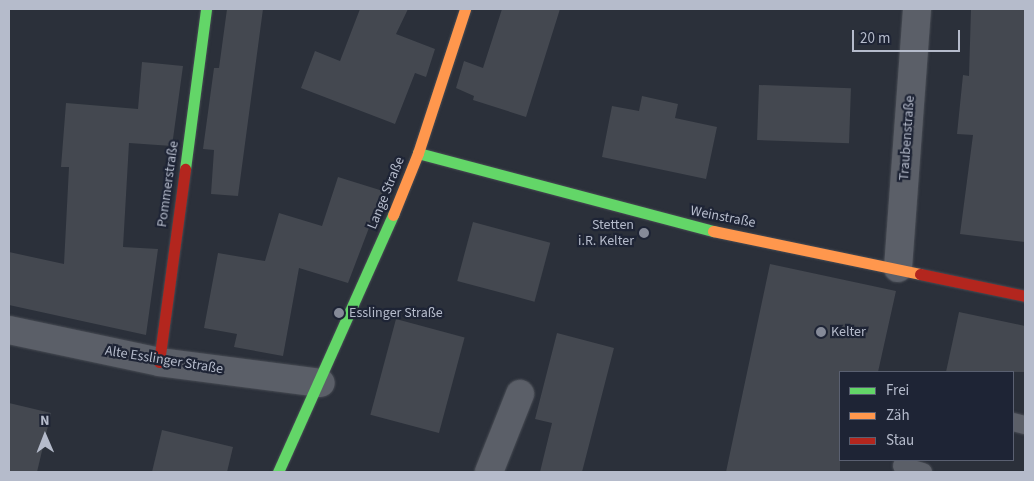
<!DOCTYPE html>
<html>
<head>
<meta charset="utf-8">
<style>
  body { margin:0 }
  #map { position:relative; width:1034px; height:481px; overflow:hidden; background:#2b303a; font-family:"Source Sans 3",sans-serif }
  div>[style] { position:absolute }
  .building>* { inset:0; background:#444850; transform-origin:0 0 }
  .roads { filter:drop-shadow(0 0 1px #474b53) drop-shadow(0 0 1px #474b53) }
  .lane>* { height:18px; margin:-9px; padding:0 9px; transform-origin:9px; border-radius:9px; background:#5b5f68 }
  .street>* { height:28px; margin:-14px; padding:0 14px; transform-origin:14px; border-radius:14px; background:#5b5f68 }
  .fast>* { height:11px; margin:-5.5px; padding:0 5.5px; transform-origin:5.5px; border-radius:5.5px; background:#63d668 }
  .slow>* { height:11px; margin:-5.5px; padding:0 5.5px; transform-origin:5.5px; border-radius:5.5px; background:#ff974d }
  .jam>* { height:11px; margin:-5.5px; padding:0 5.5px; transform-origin:5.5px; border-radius:5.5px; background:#b3261e }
  .dots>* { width:14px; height:14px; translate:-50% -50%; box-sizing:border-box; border:2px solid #1e2435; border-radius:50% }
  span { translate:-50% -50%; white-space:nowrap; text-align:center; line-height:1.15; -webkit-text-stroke:4.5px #1e2435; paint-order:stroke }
  .street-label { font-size:14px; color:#b5bbcb }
  .poi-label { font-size:14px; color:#b5bbcb }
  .right { translate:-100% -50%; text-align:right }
  .left { translate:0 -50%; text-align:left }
  .frame { position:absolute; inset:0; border:10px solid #b5bbcb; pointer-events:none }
  .legend { position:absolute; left:839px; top:371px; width:175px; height:90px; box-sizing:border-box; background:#1e2435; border:1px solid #5a6071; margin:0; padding:6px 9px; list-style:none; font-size:15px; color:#b5bbcb }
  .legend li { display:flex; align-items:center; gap:10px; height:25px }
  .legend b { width:25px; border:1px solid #5a6071 }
  .north { position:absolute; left:20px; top:411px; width:50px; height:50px; -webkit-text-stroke:4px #1e2435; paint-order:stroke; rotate:359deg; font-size:14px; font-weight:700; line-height:20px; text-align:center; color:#b5bbcb }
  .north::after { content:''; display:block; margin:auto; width:18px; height:22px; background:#b5bbcb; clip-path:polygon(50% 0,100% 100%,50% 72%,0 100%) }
  .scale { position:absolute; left:852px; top:30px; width:108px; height:22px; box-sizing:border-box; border:2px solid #b5bbcb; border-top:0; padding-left:6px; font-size:15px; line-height:18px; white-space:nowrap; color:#b5bbcb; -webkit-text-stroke:4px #1e2435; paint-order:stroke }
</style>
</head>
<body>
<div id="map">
  <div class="building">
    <div style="clip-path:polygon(227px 9px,263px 9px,238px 196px,211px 194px,214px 150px,203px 149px,214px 68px,219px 68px)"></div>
    <div style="clip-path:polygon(360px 9px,408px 9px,396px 34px,435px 49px,426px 77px,415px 73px,395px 124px,301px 88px,315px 51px,340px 61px)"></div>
    <div style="clip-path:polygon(502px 9px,560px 9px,526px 117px,473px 100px,474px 96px,456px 88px,464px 61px,483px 68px)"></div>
    <div style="clip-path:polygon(971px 9px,1025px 9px,1025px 242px,960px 234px,973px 135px,957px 134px,963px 75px,969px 76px)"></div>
    <div style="clip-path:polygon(142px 62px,183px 66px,172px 146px,129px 143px,123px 247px,158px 249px,146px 335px,9px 305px,9px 252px,64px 264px,69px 167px,61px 167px,66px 103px,138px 109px)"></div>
    <div style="left:759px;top:85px;width:92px;height:55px;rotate:2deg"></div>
    <div style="clip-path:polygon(642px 96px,678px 104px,675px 118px,717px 127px,706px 179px,602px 157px,612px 106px,639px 111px)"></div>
    <div style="clip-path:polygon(338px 177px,383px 191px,348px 283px,299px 268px,283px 356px,234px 347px,237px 334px,204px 328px,218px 253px,265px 261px,279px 213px,322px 226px)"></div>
    <div style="left:473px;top:222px;width:80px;height:61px;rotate:15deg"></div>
    <div style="clip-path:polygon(770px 264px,896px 291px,878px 372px,840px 372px,840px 472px,726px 472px)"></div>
    <div style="clip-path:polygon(959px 312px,1025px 326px,1025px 372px,946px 372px)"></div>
    <div style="left:396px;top:319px;width:71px;height:99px;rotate:15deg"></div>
    <div style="clip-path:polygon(557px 333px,614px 348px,582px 472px,540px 472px,552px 423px,535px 419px)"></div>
    <div style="clip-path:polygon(9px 403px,51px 413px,37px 472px,9px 472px)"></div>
    <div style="clip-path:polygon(162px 430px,233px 447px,227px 472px,152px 472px)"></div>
  </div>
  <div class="roads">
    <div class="lane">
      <div style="left:1013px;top:422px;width:12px;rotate:14deg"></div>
      <div style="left:902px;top:466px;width:22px;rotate:16deg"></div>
    </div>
    <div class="street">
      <div style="left:898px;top:268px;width:260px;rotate:-85.8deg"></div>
      <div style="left:9px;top:330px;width:153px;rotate:12deg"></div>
      <div style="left:159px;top:362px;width:163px;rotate:7.4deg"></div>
      <div style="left:489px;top:472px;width:84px;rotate:-68.3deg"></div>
    </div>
    <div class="fast">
      <div style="left:418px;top:153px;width:305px;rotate:14.8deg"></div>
      <div style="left:185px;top:169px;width:161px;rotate:-82.5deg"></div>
      <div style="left:278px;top:472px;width:282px;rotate:-65.9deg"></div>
    </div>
    <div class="slow">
      <div style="left:393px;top:215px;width:67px;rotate:-68deg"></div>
      <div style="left:418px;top:153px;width:151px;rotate:-71.9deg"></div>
      <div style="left:713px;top:231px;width:211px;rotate:11.7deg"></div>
    </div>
    <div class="jam">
      <div style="left:920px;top:274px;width:107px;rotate:11.8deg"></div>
      <div style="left:159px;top:362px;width:195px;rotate:-82.3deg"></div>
    </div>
  </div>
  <div class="dots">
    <div style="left:644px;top:233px;background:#858a98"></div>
    <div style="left:339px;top:313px;background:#858a98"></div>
    <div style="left:821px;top:332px;background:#858a98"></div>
  </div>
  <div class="street-label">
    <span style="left:907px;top:138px;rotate:-86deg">Traubenstraße</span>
    <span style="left:168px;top:184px;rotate:-82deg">Pommerstraße</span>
    <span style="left:386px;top:193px;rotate:-68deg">Lange Straße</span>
    <span style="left:723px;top:217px;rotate:11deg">Weinstraße</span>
    <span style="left:164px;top:360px;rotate:9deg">Alte Esslinger Straße</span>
  </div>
  <div class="poi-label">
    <span class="right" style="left:634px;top:233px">Stetten<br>i.R. Kelter</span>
    <span class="left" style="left:349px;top:313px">Esslinger Straße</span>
    <span class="left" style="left:831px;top:332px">Kelter</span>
  </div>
  <div class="frame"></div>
  <ul class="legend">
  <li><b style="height:6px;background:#63d668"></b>Frei</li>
  <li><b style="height:6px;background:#ff974d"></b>Zäh</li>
  <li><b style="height:6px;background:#b3261e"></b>Stau</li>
  </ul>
  <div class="north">N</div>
  <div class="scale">20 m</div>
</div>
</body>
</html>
